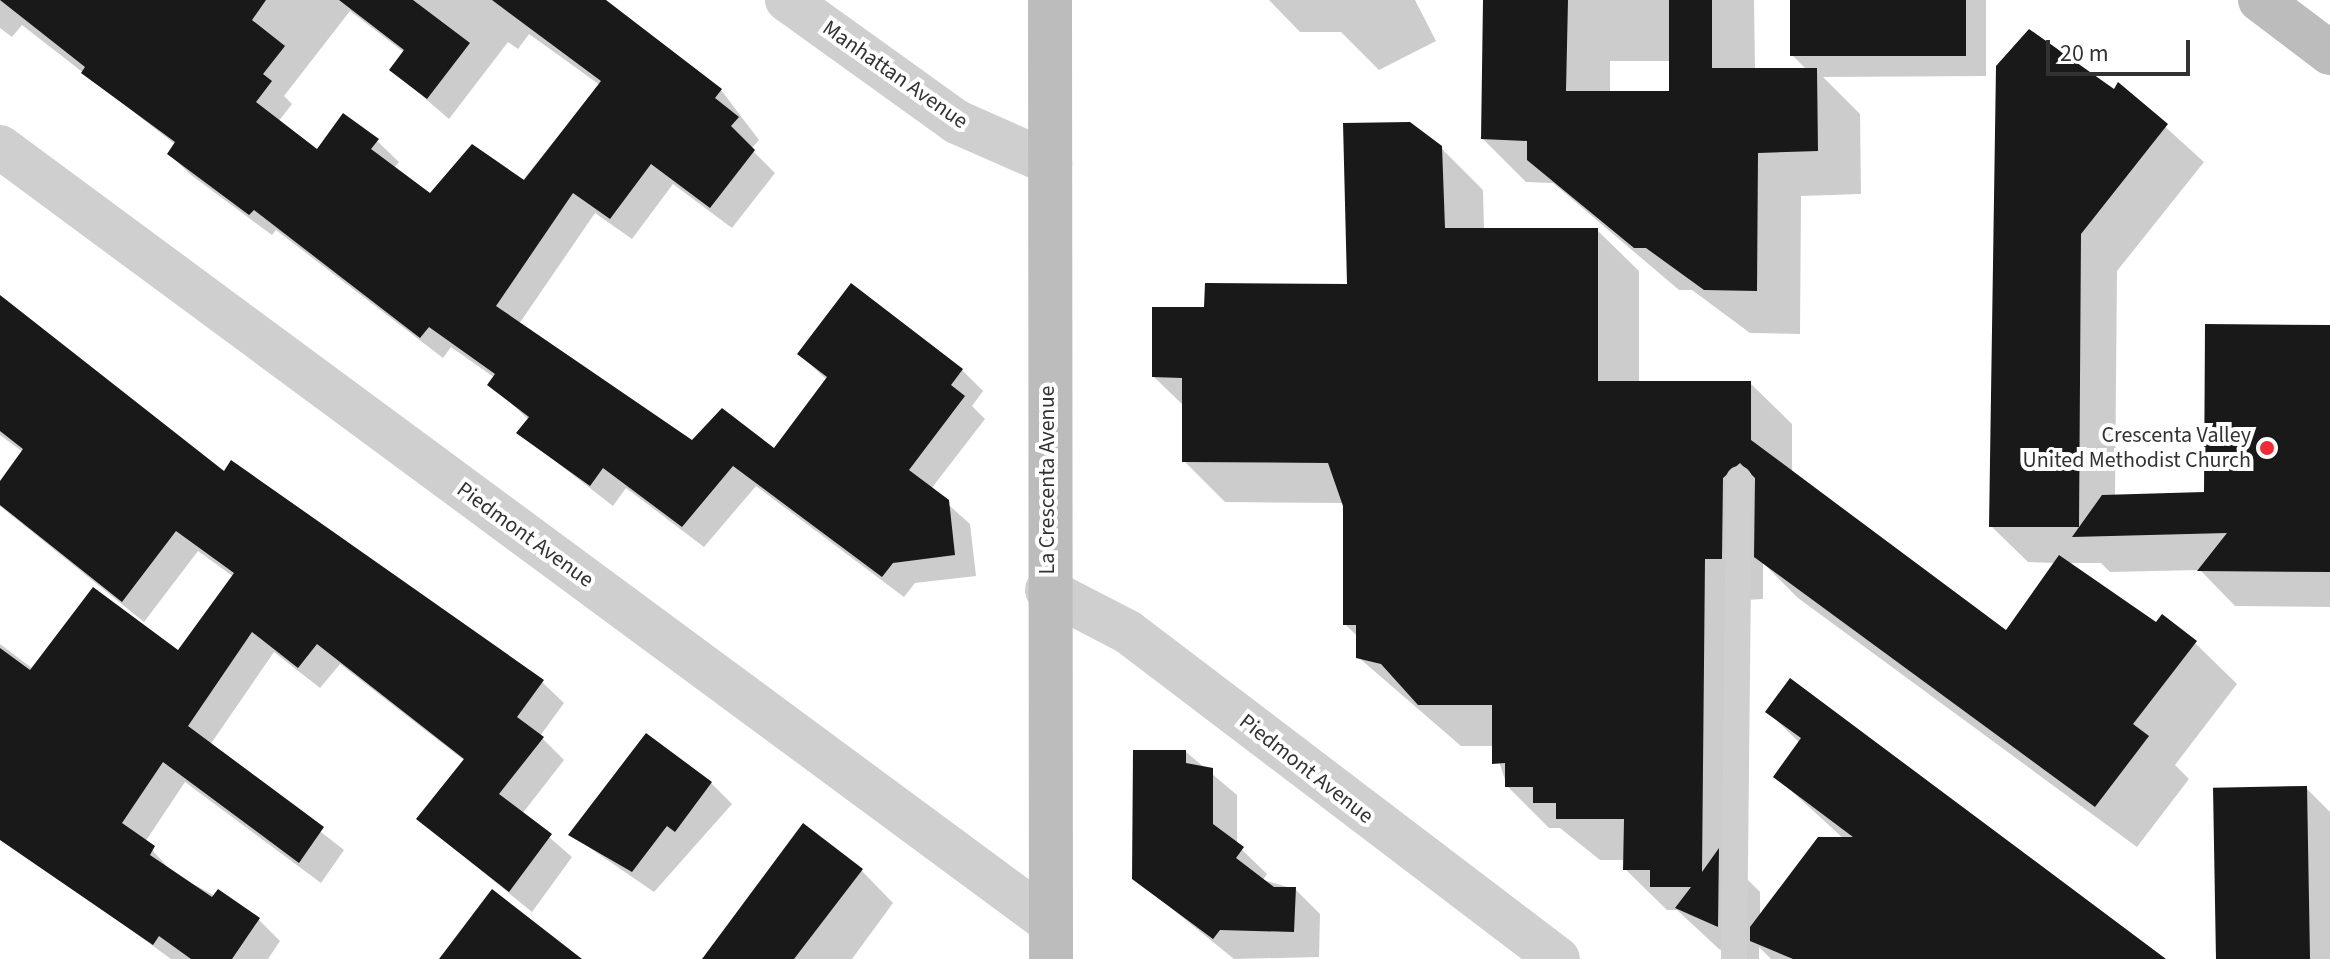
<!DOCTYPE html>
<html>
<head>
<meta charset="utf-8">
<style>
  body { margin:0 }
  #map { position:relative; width:2330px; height:959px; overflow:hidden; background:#fff; font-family:"Source Sans 3",sans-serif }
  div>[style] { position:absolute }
  .shadow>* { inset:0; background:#0003 }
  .building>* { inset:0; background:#191919; transform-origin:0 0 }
  .lane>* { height:26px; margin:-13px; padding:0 13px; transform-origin:13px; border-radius:13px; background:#cfcfcf }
  .street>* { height:44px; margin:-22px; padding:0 22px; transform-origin:22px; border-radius:22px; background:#cfcfcf }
  .secondary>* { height:44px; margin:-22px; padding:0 22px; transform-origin:22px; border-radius:22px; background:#bcbcbc }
  .dots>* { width:22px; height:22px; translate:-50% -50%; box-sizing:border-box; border:4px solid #fff; border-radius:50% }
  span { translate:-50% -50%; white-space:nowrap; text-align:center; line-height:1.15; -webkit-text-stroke:8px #fff; paint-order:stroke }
  .street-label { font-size:22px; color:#323232 }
  .poi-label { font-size:22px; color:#323232 }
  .right { translate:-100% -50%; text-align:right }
  .scale { position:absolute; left:2046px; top:40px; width:144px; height:36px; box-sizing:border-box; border:4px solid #323232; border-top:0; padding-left:10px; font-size:24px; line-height:28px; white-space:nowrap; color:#323232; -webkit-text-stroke:6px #fff; paint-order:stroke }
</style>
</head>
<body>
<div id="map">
  <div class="shadow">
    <div style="clip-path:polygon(evenodd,0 0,601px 0,721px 90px,759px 140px,751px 149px,775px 173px,732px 228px,673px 184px,632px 239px,595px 213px,519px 324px,693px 443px,774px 451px,827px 380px,799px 354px,962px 370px,983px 391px,972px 406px,985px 419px,931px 489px,970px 524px,976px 576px,915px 583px,904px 597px,756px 486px,704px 547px,626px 488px,613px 506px,519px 433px,529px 420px,490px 384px,495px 378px,451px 347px,443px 358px,276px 230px,272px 235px,191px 175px,169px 154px,176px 145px,22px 25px,12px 37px,0 28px,0 0,350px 11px,405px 53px,392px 70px,449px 119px,508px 42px,518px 49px,529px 34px,600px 85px,518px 186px,430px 196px,394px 168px,399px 162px,377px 141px,318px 152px,278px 122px,292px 104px,284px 96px,350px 11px)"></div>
    <div style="clip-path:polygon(1269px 0,1415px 0,1436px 41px,1379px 70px,1341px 32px,1300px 32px)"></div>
    <div style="clip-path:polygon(evenodd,1499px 0,1754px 0,1755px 70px,1807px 70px,1792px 55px,1792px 0,1986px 0,1986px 76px,1823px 77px,1860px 114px,1861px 194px,1801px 196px,1800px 334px,1750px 333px,1692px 290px,1679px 290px,1553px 183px,1526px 182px,1483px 139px,1499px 0,1610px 61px,1671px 61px,1671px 93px,1610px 93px,1610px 61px)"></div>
    <div style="clip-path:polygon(2119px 85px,2204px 162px,2117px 271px,2115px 496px,2206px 494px,2330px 327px,2330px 607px,2235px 606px,2200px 570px,2110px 572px,2101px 563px,2066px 563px,2156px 625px,2195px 643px,2237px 684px,2175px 765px,2189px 779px,2137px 847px,1798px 598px,1763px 563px,1763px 599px,1746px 600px,1743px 875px,1760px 892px,1760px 918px,1844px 839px,1775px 776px,1800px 743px,1768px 712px,2163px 959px,1771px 959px,1759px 947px,1759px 959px,1742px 959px,1719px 949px,1677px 910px,1667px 910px,1625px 869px,1625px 860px,1600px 860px,1560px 828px,1549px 828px,1507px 786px,1494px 746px,1461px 746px,1358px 657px,1358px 637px,1345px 624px,1344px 503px,1225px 502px,1184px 461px,1184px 406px,1154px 377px,1206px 309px,1349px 286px,1441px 148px,1483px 190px,1484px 230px,1597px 230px,1639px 271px,1639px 383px,1750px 383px,1792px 424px,1792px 473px,2007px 633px,2057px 563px,2028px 562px,1991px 526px)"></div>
    <div style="clip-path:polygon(0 300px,224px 473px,542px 682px,564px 703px,540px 736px,564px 760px,522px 814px,572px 857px,532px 912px,418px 819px,465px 761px,340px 664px,320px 688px,274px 652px,210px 745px,344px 850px,321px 883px,185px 782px,145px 842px,173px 873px,259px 920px,280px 941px,268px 959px,171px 959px,0 835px,0 644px,33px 669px,179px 653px,234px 577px,198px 551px,144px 622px,0 506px,0 484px,23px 452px,0 435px)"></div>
    <div style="clip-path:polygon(1186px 752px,1237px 795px,1237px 845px,1267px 874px,1263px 880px,1295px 889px,1320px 914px,1319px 957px,1234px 959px,1134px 878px)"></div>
    <div style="clip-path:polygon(711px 783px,732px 804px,654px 892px,571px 835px)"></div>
    <div style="clip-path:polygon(2306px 788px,2330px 812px,2330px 959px,2216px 959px,2215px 794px)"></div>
    <div style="clip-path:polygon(861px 870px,893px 903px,852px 959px,705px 959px)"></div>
  </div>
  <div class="building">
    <div style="clip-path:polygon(0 0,266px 0,252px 20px,285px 46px,263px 74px,272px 81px,256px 102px,317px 149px,343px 113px,379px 139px,371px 149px,430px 193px,472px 144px,524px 180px,601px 81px,492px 0,606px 0,722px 89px,715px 98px,739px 117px,731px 126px,755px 150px,710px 208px,651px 164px,610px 219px,573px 193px,496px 306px,692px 440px,722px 408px,774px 448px,827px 377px,797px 354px,851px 283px,963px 369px,951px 385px,965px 396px,909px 470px,949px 500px,955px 555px,893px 563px,882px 577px,733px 466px,682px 527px,603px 468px,590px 486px,516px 433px,529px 417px,487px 385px,495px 374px,429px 327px,420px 338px,254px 210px,249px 215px,167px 154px,175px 142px,81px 73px,85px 67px)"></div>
    <div style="clip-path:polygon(339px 0,413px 0,470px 43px,427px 99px,389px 70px,404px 50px)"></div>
    <div style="clip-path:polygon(1483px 0,1568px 0,1566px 91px,1669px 91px,1669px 0,1712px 0,1712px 68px,1817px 68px,1818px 151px,1758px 153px,1757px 291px,1704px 290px,1646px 248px,1634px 248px,1527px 160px,1527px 141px,1481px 139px)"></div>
    <div style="left:1790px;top:0;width:176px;height:56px"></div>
    <div style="clip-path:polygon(2029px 29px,2114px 89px,2118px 82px,2168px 124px,2081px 234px,2079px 527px,1989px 527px,1996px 66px)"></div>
    <div style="clip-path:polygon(1410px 122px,1442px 146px,1445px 228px,1598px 228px,1598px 381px,1751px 381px,1751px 440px,2006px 630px,2059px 555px,2156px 622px,2162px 614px,2197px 641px,2133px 724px,2149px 736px,2095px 807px,1754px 557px,1755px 478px,1740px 463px,1723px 478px,1722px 559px,1705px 559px,1702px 872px,1719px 848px,1718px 927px,1675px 908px,1691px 887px,1650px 887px,1650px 870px,1623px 870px,1624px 819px,1556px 819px,1556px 803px,1533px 803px,1533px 787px,1505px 787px,1505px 763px,1492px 764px,1492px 705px,1418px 705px,1381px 664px,1356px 658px,1356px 625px,1343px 625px,1343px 506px,1328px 463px,1182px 462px,1182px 378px,1152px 377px,1152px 307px,1204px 307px,1205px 283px,1347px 284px,1343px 123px)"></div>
    <div style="clip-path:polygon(0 295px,224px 471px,231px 460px,544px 680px,517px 717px,544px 737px,499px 794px,552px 834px,509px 892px,416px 819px,464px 759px,317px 644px,298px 668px,252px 632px,188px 726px,324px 827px,299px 863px,163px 762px,122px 823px,155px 846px,150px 855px,212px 897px,218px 889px,260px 918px,232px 959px,191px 959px,159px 936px,153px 945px,0 840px,0 648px,30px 670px,93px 587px,178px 650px,234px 573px,176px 531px,122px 602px,0 505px,0 481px,23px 449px,0 431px)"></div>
    <div style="clip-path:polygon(2205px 324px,2330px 325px,2330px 572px,2197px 571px,2227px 533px,2072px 537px,2102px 495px,2204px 492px)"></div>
    <div style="clip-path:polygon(1790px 678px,2166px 959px,1793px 959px,1750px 941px,1750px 927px,1818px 837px,1853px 837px,1773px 777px,1801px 738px,1765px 712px)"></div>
    <div style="clip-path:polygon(646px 733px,712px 782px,675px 832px,667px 826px,632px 872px,568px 835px)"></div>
    <div style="clip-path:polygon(1133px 750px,1186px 750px,1186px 763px,1213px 768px,1213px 824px,1244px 847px,1236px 858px,1274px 887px,1296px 887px,1294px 932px,1220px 930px,1213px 939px,1132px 879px)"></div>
    <div style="left:2307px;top:786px;width:173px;height:94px;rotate:89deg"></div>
    <div style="clip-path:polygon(803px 823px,863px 869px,794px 959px,702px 959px)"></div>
    <div style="clip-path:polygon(492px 889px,582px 959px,439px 959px)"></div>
  </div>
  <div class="lane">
    <div style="left:1734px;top:959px;width:480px;rotate:-89.4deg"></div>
  </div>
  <div class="street">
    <div style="left:787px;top:0;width:209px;rotate:35.7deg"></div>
    <div style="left:957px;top:122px;width:102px;rotate:23.8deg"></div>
    <div style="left:0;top:147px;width:1306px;rotate:36.44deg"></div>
    <div style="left:1047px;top:590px;width:91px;rotate:27.4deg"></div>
    <div style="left:1128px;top:632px;width:540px;rotate:37.25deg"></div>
  </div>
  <div class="secondary">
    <div style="left:1050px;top:0;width:959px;rotate:89.94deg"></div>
    <div style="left:2260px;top:0;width:88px;rotate:37.1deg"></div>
  </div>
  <div class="dots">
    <div style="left:2267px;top:448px;background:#f32936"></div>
  </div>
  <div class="street-label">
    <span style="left:895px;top:75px;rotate:35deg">Manhattan Avenue</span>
    <span style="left:1048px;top:480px;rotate:-90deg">La Crescenta Avenue</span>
    <span style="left:525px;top:535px;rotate:36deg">Piedmont Avenue</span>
    <span style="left:1306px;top:769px;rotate:38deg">Piedmont Avenue</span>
  </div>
  <div class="poi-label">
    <span class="right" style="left:2251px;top:448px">Crescenta Valley<br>United Methodist Church</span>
  </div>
  <div class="scale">20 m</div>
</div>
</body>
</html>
